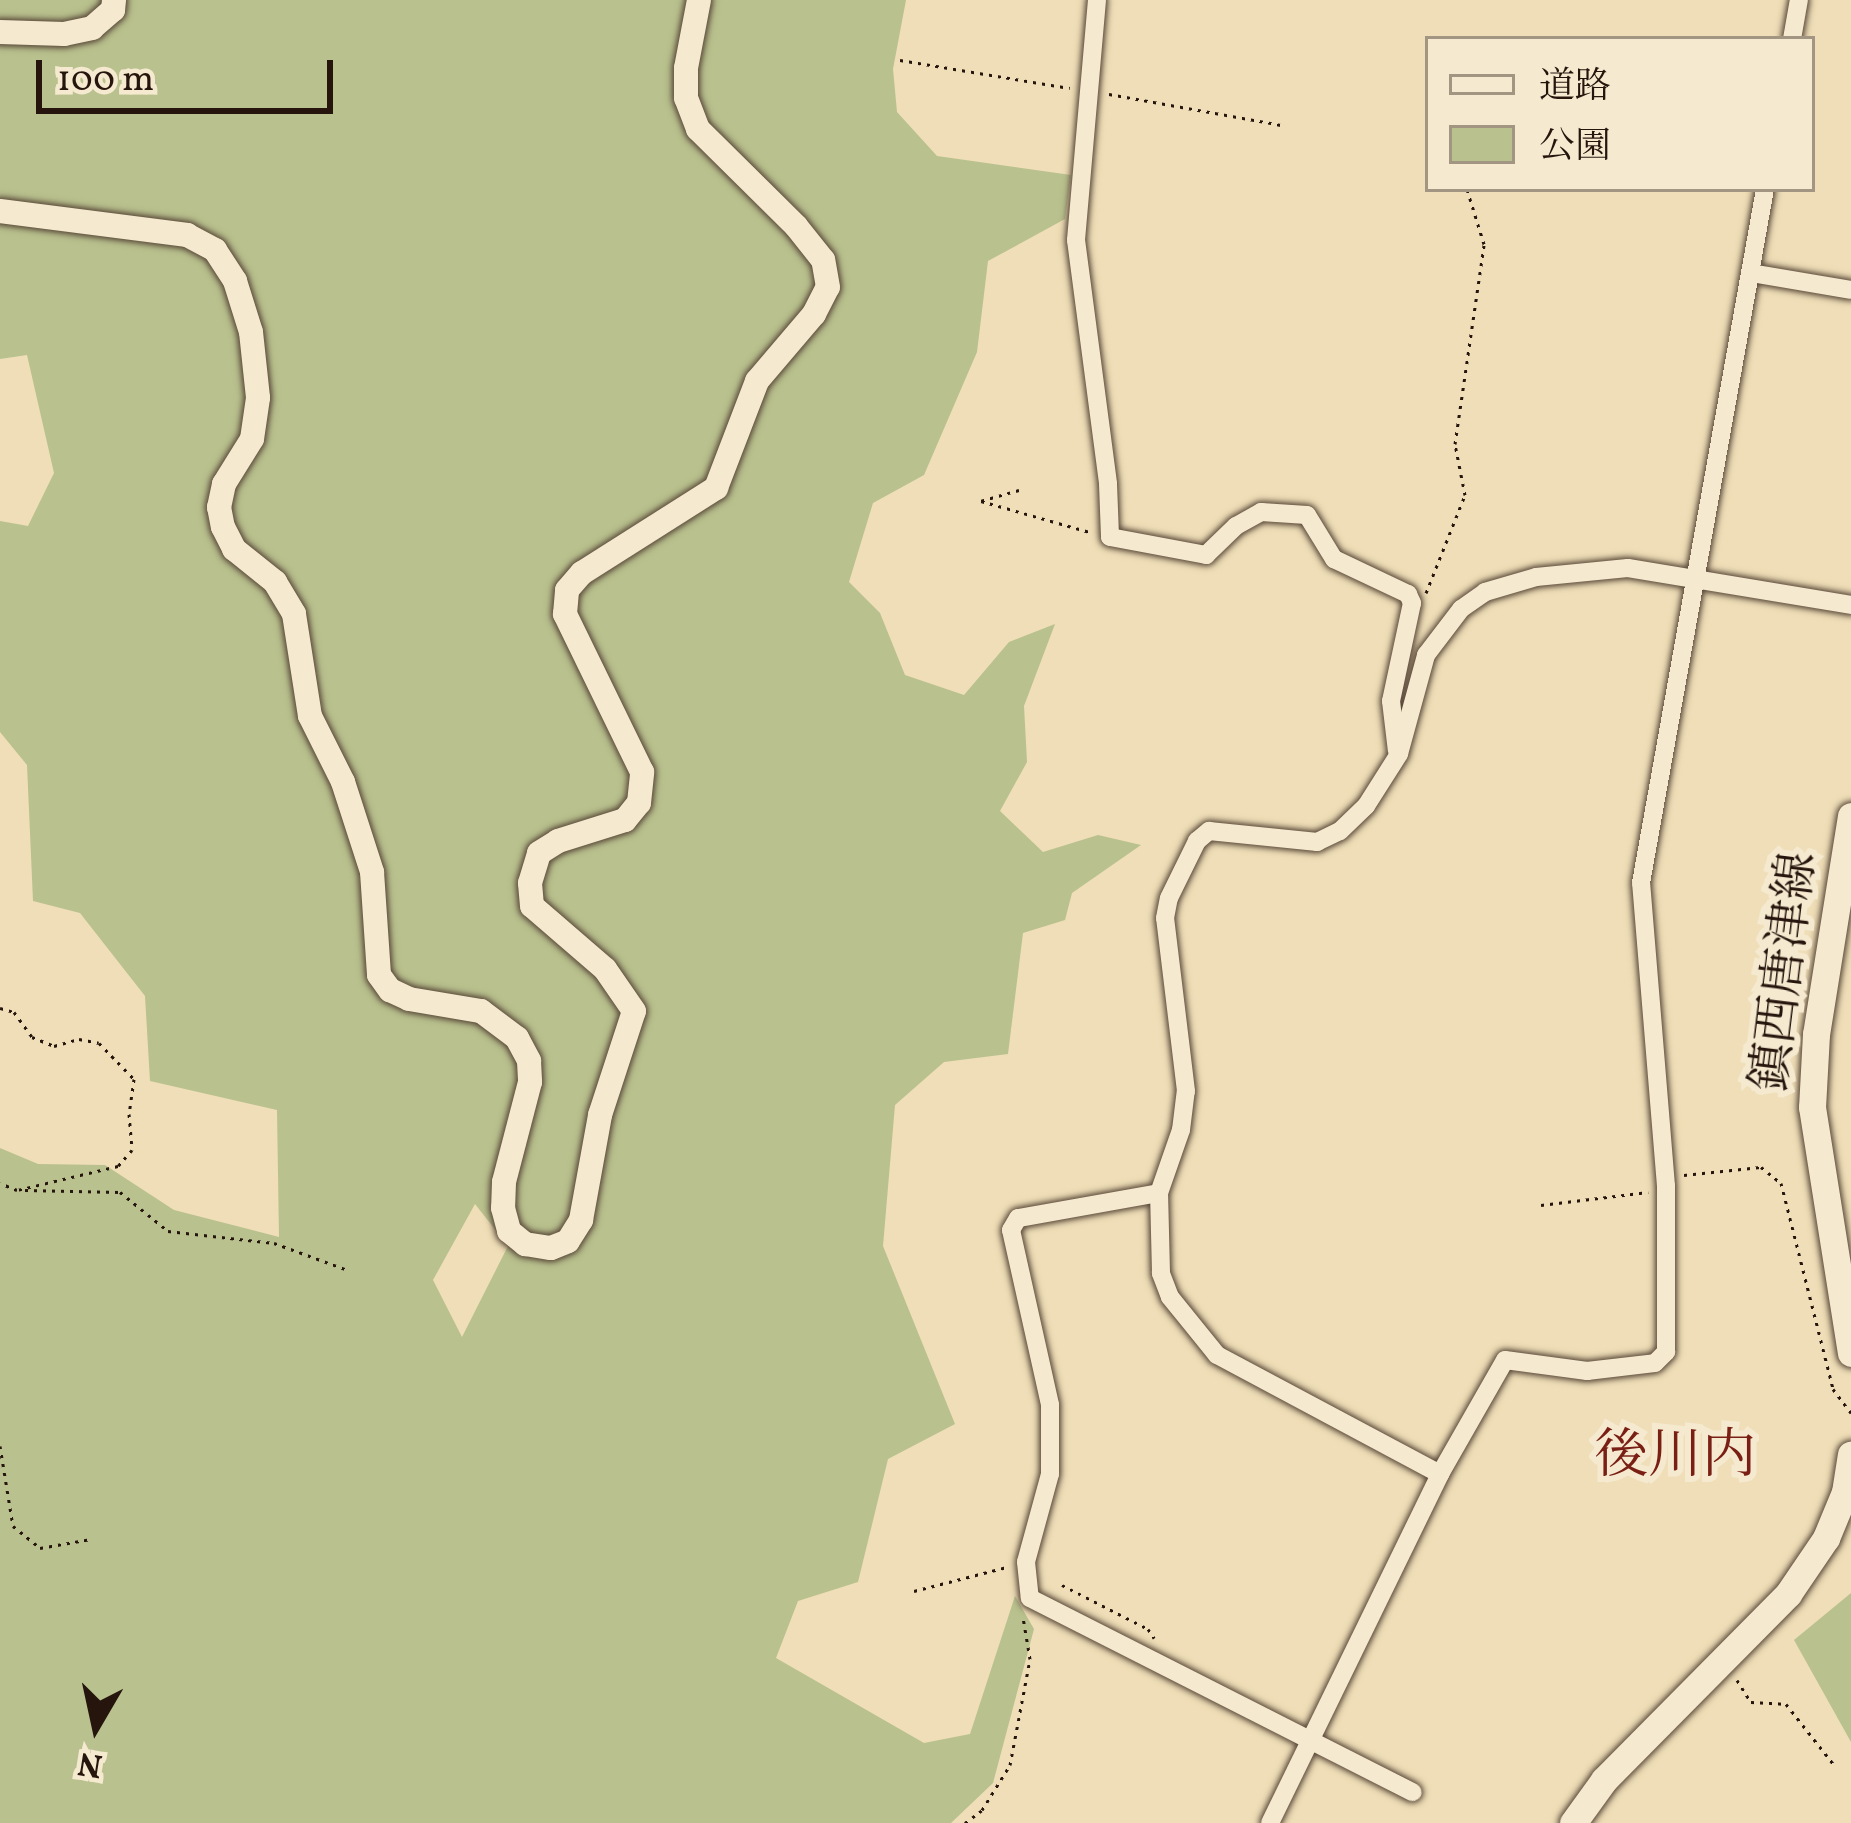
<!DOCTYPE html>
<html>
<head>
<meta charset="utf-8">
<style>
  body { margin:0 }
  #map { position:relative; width:1851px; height:1823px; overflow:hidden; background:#efdeb7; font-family:Vollkorn,"Noto Serif JP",serif }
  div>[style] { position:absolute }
  .green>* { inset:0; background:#b9c18e }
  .path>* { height:3px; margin-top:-1.5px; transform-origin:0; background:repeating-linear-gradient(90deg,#26150d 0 3px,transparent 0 9px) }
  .roads { filter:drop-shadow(0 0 3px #584738) drop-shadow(0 0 3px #584738) }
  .minor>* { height:18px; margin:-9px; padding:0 9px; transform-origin:9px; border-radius:9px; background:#f5ead0 }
  .tertiary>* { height:24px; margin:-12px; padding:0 12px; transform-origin:12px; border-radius:12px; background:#f5ead0 }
  .secondary>* { height:27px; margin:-13.5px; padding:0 13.5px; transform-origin:13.5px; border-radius:13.5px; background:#f5ead0 }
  span { translate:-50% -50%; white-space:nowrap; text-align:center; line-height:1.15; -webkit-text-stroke:12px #f5ead0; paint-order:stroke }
  .street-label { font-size:48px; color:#26150d }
  .quarter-label { font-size:54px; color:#7a1f14 }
  .legend { position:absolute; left:1425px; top:36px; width:390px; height:156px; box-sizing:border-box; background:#f5ead0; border:3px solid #a29582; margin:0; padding:15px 21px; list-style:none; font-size:36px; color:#26150d }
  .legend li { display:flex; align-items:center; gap:24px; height:60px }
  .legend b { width:60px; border:3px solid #a29582 }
  .north { position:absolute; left:36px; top:1667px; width:120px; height:120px; -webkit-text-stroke:9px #f5ead0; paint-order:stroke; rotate:189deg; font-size:33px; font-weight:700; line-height:48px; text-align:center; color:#26150d }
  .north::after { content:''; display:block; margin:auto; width:42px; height:54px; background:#26150d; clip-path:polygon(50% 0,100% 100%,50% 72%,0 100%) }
  .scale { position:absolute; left:36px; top:60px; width:297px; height:54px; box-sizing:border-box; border:6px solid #26150d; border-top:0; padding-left:15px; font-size:36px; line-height:42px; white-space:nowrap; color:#26150d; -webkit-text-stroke:9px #f5ead0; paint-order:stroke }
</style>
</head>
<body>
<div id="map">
  <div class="green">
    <div style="clip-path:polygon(evenodd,0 0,906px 0,893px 69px,897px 112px,937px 156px,1071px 175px,1065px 219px,988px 261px,977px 352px,924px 475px,873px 503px,849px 582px,880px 613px,905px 675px,964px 695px,1009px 642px,1055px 624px,1024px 706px,1027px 762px,1000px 811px,1043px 852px,1098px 835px,1141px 845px,1072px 893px,1065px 920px,1023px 933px,1008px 1054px,944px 1062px,895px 1105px,883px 1246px,955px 1424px,888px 1459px,858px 1582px,798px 1601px,776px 1658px,924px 1743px,970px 1734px,1015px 1596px,1034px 1629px,993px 1783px,951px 1823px,0 1823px,0 1148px,38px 1164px,105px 1165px,174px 1210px,279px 1237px,277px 1110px,150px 1081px,145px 996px,80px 913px,33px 901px,27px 765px,0 732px,0 521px,28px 526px,54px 473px,27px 355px,0 359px,0 0,475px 1204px,508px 1246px,462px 1337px,433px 1280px,475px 1204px)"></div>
    <div style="clip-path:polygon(1851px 1593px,1851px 1742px,1794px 1640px)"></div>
  </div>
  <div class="path">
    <div style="left:900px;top:60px;width:172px;rotate:9.4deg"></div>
    <div style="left:1109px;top:94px;width:176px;rotate:10.2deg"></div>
    <div style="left:1019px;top:490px;width:40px;rotate:164deg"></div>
    <div style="left:981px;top:501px;width:113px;rotate:15.9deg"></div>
    <div style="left:1426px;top:593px;width:105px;rotate:-68.3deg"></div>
    <div style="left:1465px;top:495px;width:52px;rotate:-101.1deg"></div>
    <div style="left:1455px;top:444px;width:202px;rotate:-81.7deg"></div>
    <div style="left:1484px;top:244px;width:58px;rotate:-107.2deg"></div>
    <div style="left:0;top:1008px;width:15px;rotate:16deg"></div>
    <div style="left:14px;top:1012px;width:31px;rotate:54deg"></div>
    <div style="left:32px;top:1037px;width:24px;rotate:22deg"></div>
    <div style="left:54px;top:1046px;width:26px;rotate:-16deg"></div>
    <div style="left:79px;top:1039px;width:20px;rotate:11deg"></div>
    <div style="left:99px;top:1043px;width:50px;rotate:45.8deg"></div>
    <div style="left:134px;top:1079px;width:35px;rotate:98deg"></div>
    <div style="left:129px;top:1114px;width:36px;rotate:85deg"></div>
    <div style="left:132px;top:1150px;width:21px;rotate:131deg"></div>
    <div style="left:118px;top:1166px;width:104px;rotate:166.6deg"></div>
    <div style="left:17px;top:1190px;width:18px;rotate:-158deg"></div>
    <div style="left:1684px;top:1175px;width:77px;rotate:-5.9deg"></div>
    <div style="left:1761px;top:1167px;width:26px;rotate:39deg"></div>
    <div style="left:1781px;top:1183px;width:212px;rotate:75.8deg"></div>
    <div style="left:1833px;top:1389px;width:30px;rotate:53deg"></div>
    <div style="left:25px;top:1190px;width:95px;rotate:1.2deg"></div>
    <div style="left:120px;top:1192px;width:62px;rotate:39.1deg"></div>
    <div style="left:168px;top:1231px;width:107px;rotate:6.5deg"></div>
    <div style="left:274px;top:1243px;width:76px;rotate:20.1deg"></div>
    <div style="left:1541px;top:1205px;width:108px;rotate:-6.9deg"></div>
    <div style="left:0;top:1446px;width:81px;rotate:80.8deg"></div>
    <div style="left:13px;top:1526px;width:35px;rotate:39deg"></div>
    <div style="left:40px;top:1548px;width:52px;rotate:-10deg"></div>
    <div style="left:1062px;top:1585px;width:97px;rotate:27.1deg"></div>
    <div style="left:1148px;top:1629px;width:11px;rotate:56deg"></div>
    <div style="left:914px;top:1591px;width:96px;rotate:-14.5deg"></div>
    <div style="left:1737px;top:1680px;width:26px;rotate:58deg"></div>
    <div style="left:1751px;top:1702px;width:35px;rotate:3deg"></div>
    <div style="left:1786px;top:1704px;width:79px;rotate:51.7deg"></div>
    <div style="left:965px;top:1823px;width:21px;rotate:-37deg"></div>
    <div style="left:982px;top:1810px;width:53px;rotate:-58.1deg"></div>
    <div style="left:1010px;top:1765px;width:108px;rotate:-79.3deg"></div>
    <div style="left:1030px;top:1659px;width:43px;rotate:-99.5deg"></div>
  </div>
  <div class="roads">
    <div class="minor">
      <div style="left:1097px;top:0;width:241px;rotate:95deg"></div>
      <div style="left:1076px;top:240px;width:246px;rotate:82.5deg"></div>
      <div style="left:1108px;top:484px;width:53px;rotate:87.8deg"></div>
      <div style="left:1110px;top:537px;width:98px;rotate:10.6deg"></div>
      <div style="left:1206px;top:555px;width:42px;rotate:-44deg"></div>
      <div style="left:1236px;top:526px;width:29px;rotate:-29deg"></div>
      <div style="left:1261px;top:512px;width:46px;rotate:3.7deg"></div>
      <div style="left:1307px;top:515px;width:52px;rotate:58.5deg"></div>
      <div style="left:1334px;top:559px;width:82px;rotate:25.3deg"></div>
      <div style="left:1408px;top:594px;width:10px;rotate:66deg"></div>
      <div style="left:1412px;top:603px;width:100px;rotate:102.1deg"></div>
      <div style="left:1391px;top:701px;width:50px;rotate:83.2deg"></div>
      <div style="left:1792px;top:39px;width:40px;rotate:-80deg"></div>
      <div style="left:1751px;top:273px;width:101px;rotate:9.6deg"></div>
      <div style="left:1159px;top:1193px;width:143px;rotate:169.9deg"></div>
      <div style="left:1018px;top:1218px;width:14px;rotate:120deg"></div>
      <div style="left:1011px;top:1230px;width:179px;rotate:77.4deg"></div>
      <div style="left:1050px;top:1405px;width:69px;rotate:90deg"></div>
      <div style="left:1050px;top:1474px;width:91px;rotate:105.3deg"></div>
      <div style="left:1026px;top:1562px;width:36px;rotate:84deg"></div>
      <div style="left:1030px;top:1598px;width:429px;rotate:26.9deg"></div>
      <div style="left:1440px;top:1474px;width:253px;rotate:-151.9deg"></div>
      <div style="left:1217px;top:1355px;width:75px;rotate:-129deg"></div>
      <div style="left:1170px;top:1297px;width:26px;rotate:-111deg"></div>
      <div style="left:1161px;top:1273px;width:80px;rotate:-91.4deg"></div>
      <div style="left:1159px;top:1193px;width:67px;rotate:-70.8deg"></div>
      <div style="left:1181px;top:1130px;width:39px;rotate:-83deg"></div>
      <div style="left:1186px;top:1091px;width:174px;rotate:-96.9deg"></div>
      <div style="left:1165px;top:918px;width:20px;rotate:-79deg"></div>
      <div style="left:1169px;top:898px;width:64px;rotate:-63.8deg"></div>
      <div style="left:1197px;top:841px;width:16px;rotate:-40deg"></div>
      <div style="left:1209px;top:831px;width:109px;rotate:5.8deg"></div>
      <div style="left:1317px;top:842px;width:25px;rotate:-26deg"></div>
      <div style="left:1340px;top:831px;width:36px;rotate:-44deg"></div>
      <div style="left:1366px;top:806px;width:62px;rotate:-57.6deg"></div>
      <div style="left:1399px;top:754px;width:103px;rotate:-74.7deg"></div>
      <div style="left:1426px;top:655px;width:58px;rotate:-52.7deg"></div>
      <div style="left:1461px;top:609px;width:29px;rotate:-35deg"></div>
      <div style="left:1485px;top:592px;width:53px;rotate:-16.4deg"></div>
      <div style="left:1536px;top:577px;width:92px;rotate:-5.6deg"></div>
      <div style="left:1628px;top:568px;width:226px;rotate:9.4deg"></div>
      <div style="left:1270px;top:1823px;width:388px;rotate:-64deg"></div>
      <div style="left:1440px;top:1474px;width:131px;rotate:-60.3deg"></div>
      <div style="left:1505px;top:1360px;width:83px;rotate:7.6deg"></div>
      <div style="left:1587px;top:1371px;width:68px;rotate:-6.7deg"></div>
      <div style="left:1655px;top:1363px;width:16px;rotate:-45deg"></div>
      <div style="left:1666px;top:1352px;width:166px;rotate:-90deg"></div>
      <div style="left:1666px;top:1186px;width:304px;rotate:-94.7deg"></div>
      <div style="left:1641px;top:883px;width:705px;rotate:-79.87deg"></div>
    </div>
    <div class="tertiary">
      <div style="left:0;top:32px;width:64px;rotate:1.8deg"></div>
      <div style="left:64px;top:34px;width:29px;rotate:-12deg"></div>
      <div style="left:92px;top:28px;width:28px;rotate:-41deg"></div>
      <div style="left:113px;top:10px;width:10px;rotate:-84deg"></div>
      <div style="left:0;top:211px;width:189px;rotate:7.3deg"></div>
      <div style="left:187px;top:235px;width:32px;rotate:28deg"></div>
      <div style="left:215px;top:250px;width:37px;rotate:57deg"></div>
      <div style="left:235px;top:281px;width:53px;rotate:72.6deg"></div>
      <div style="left:251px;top:332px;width:66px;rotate:83.9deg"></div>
      <div style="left:258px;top:398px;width:41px;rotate:98.3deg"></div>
      <div style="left:252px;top:439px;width:53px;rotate:121.9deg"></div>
      <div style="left:224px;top:484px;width:24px;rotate:102deg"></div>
      <div style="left:219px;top:507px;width:20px;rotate:79deg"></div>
      <div style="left:223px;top:527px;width:25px;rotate:63deg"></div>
      <div style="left:234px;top:549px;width:53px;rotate:38.8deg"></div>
      <div style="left:275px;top:582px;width:37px;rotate:59deg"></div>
      <div style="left:294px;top:614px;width:103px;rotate:81.1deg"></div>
      <div style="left:310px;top:716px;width:74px;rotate:63.4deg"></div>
      <div style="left:343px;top:782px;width:95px;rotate:72.1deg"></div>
      <div style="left:372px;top:872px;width:103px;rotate:86.1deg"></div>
      <div style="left:379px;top:975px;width:19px;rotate:54deg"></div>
      <div style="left:390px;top:990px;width:21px;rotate:25deg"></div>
      <div style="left:409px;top:999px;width:73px;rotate:9.5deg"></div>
      <div style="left:481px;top:1011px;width:45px;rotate:36.9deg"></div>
      <div style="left:517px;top:1038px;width:26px;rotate:62deg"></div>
      <div style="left:529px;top:1061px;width:21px;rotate:87deg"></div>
      <div style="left:530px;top:1082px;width:103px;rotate:104.6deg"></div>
      <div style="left:504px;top:1182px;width:26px;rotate:92deg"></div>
      <div style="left:503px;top:1208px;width:24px;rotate:75deg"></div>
      <div style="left:509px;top:1231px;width:21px;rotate:39deg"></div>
      <div style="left:525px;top:1244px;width:26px;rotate:9deg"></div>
      <div style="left:551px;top:1248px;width:18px;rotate:-22deg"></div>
      <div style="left:568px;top:1241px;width:25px;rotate:-58deg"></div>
      <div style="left:581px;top:1220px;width:107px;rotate:-79.7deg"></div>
      <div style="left:600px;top:1115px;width:109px;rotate:-71.9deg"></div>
      <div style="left:634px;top:1011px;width:51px;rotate:-124.6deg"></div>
      <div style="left:605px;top:969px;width:96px;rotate:-139.2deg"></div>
      <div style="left:532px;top:906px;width:23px;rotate:-95deg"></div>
      <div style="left:530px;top:883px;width:31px;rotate:-73deg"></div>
      <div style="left:539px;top:853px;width:22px;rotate:-32deg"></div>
      <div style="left:558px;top:841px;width:70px;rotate:-17.4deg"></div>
      <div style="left:625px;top:820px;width:22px;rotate:-51deg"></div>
      <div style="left:639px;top:803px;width:31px;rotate:-84deg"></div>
      <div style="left:642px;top:772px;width:176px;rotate:-116deg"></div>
      <div style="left:565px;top:614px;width:24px;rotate:-85deg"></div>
      <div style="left:567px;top:590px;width:23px;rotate:-49deg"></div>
      <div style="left:582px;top:573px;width:159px;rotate:-32.4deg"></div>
      <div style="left:716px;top:488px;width:115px;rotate:-69deg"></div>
      <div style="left:757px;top:381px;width:88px;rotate:-49.6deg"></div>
      <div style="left:814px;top:314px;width:30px;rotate:-63deg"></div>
      <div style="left:828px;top:287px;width:27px;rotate:-100deg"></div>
      <div style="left:823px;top:260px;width:43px;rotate:-128.5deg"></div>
      <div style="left:796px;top:226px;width:138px;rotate:-135.3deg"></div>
      <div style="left:698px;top:129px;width:33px;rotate:-111deg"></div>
      <div style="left:686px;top:98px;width:30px;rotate:-90deg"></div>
      <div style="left:686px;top:68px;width:69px;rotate:-79.2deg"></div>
    </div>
    <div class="secondary">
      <div style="left:1851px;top:816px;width:221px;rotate:99.1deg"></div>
      <div style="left:1816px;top:1034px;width:73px;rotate:93.1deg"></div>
      <div style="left:1812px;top:1107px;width:249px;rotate:81deg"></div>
      <div style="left:1573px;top:1823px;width:53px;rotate:-54.2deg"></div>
      <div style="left:1604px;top:1780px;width:262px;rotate:-45.3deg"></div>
      <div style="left:1788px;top:1594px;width:68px;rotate:-55.8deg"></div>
      <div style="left:1826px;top:1538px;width:50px;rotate:-67.6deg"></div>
      <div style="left:1845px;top:1492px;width:38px;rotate:-81deg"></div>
    </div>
  </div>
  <div class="street-label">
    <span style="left:1786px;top:972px;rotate:-83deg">鎮西唐津線</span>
  </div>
  <div class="quarter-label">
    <span style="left:1675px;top:1459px">後川内</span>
  </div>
  <ul class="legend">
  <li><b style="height:15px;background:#f5ead0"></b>道路</li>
  <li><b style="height:33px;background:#b9c18e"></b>公園</li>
  </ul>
  <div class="north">N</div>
  <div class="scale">100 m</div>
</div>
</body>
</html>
